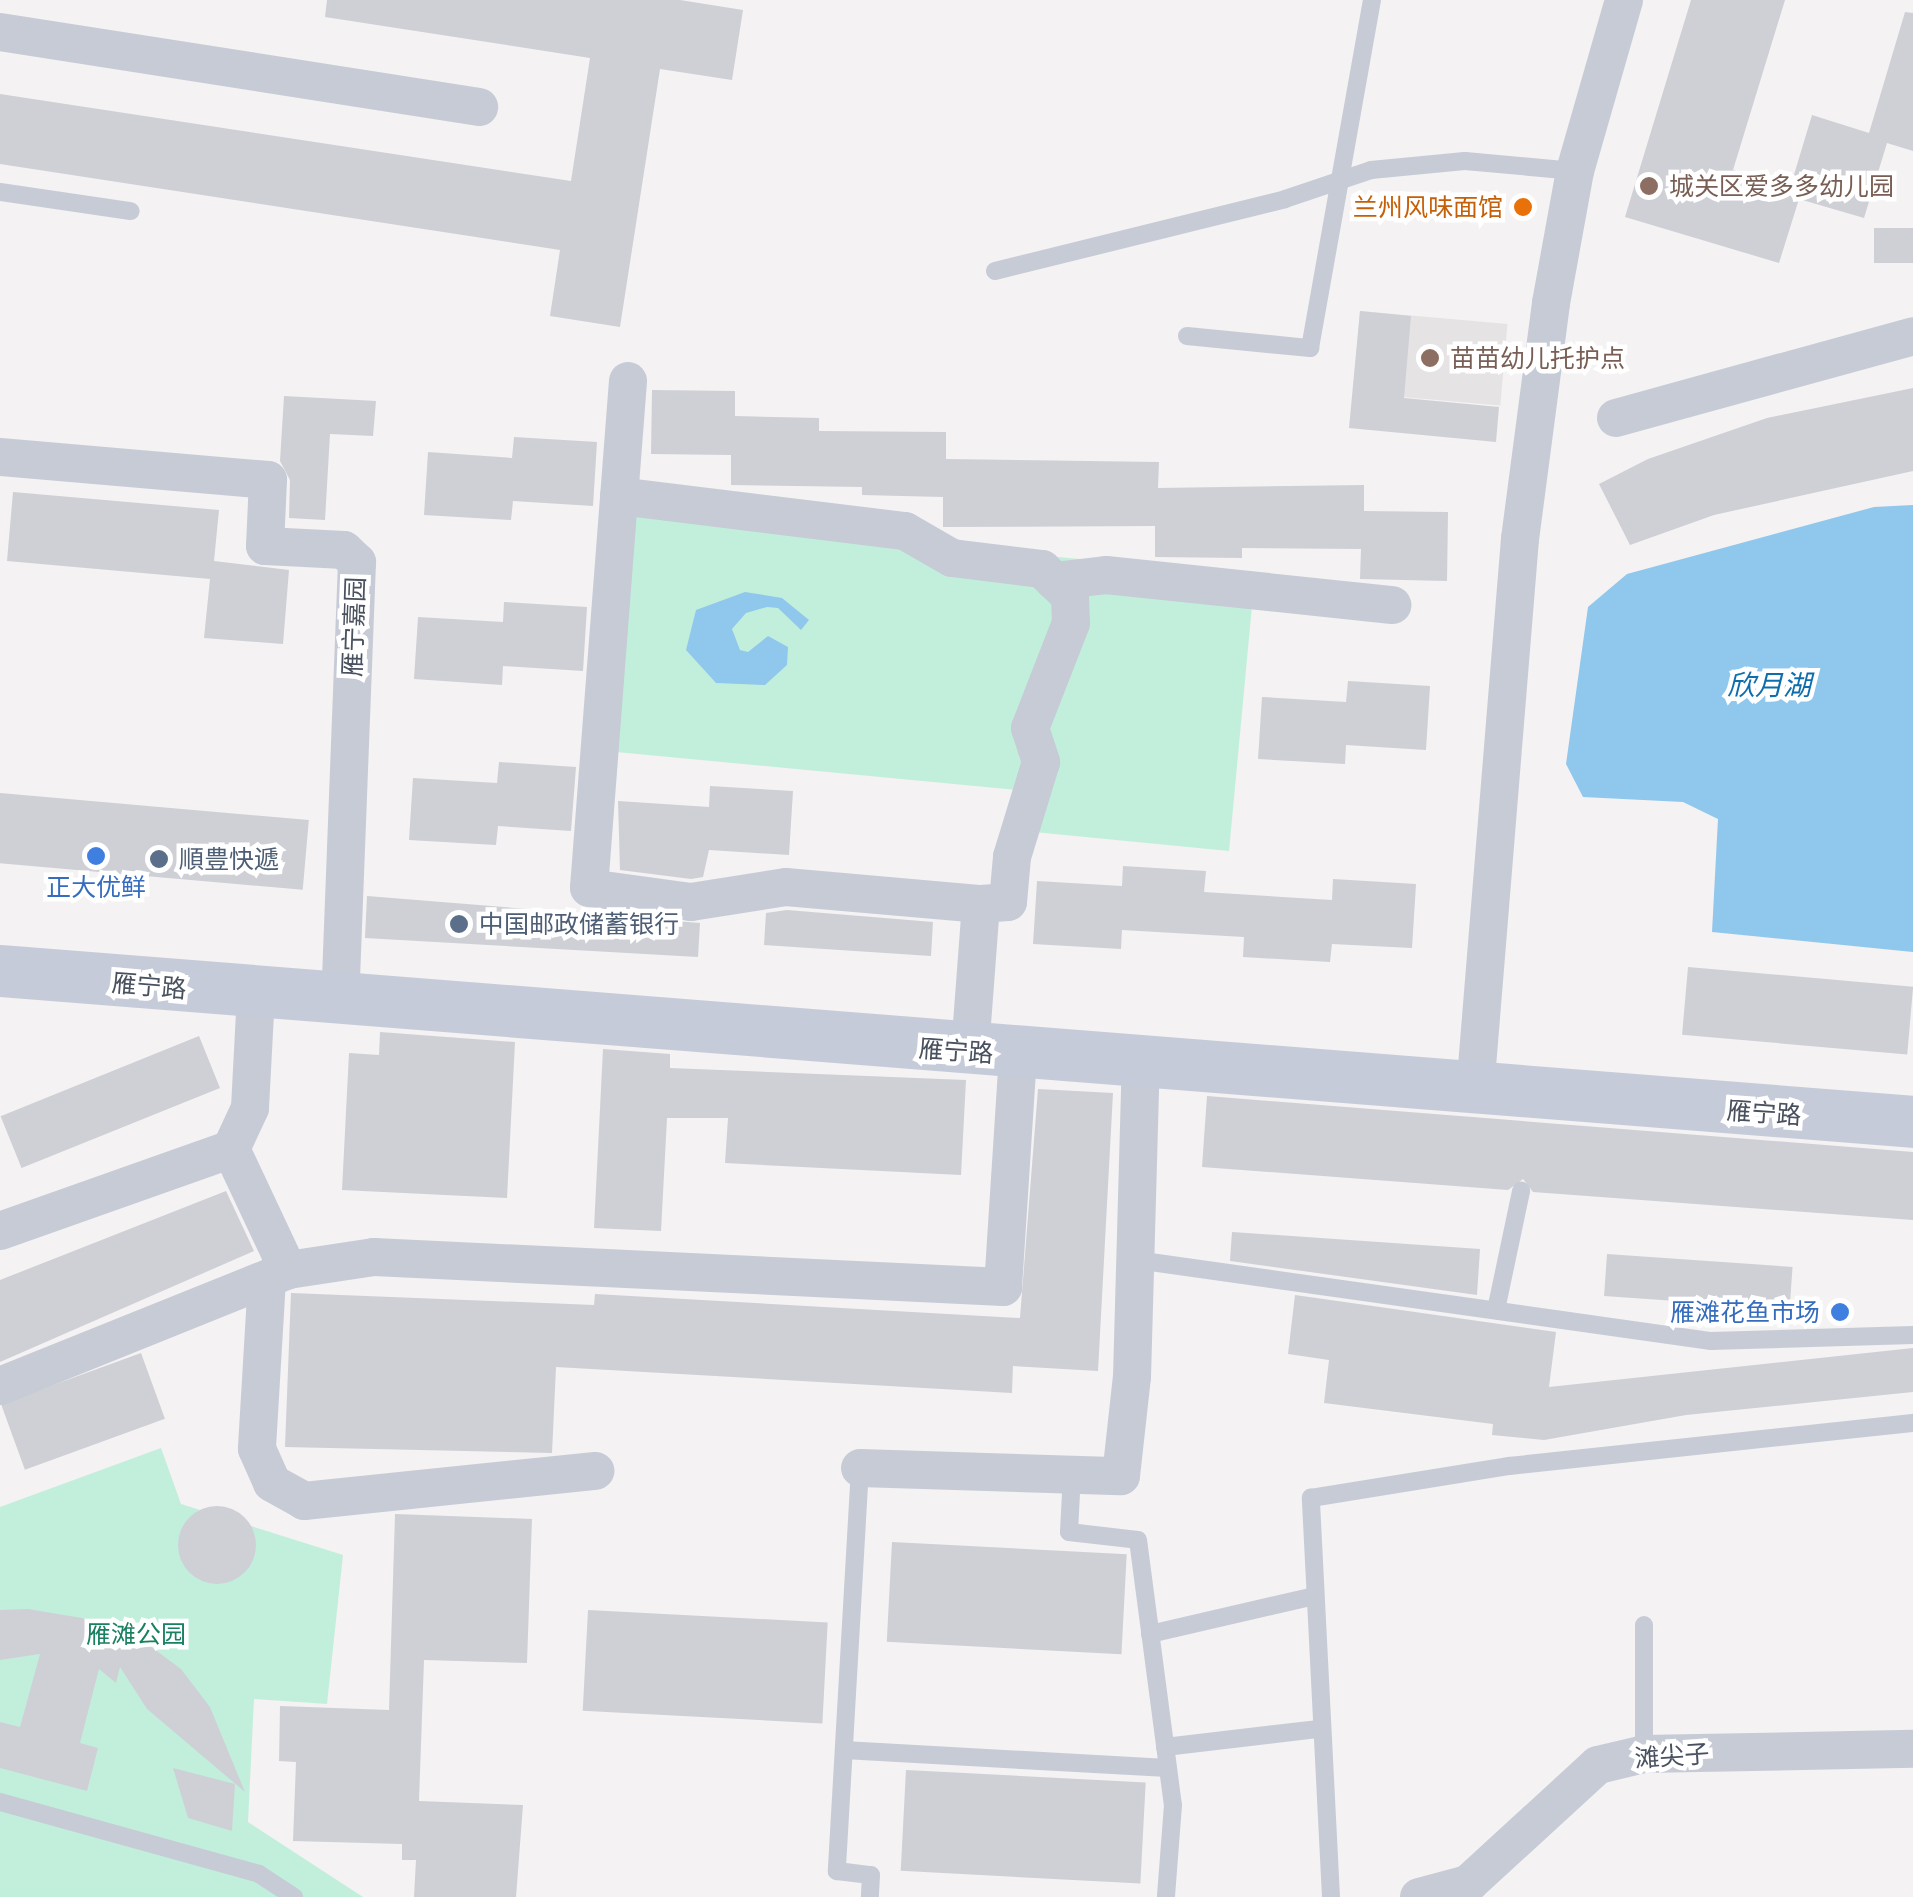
<!DOCTYPE html>
<html>
<head>
<meta charset="utf-8">
<style>
  body { margin:0 }
  #map { position:relative; width:1913px; height:1897px; overflow:hidden; background:#f4f2f2; font-family:Montserrat,"Noto Sans SC",sans-serif }
  div>[style] { position:absolute }
  .education>* { inset:0; background:#e5e3e4; transform-origin:0 0 }
  .green>* { inset:0; background:#c2efdc }
  .water>* { inset:0; background:#90c7ec }
  .building>* { inset:0; background:#ced0d6; transform-origin:0 0 }
  .round { border-radius:50% }
  .lane>* { height:18px; margin:-9px; padding:0 9px; transform-origin:9px; border-radius:9px; background:#c6cbd6 }
  .street>* { height:38px; margin:-19px; padding:0 19px; transform-origin:19px; border-radius:19px; background:#c6cbd6 }
  .secondary>* { height:52px; margin:-26px; padding:0 26px; transform-origin:26px; border-radius:26px; background:#c5cbd9 }
  .dots>* { width:28px; height:28px; translate:-50% -50%; box-sizing:border-box; border:5px solid #fff; border-radius:50% }
  span { translate:-50% -50%; white-space:nowrap; text-align:center; line-height:1.15; -webkit-text-stroke:9px #fff; paint-order:stroke }
  .education-label { font-size:25px; color:#785e54 }
  .left { translate:0 -50%; text-align:left }
  .food-label { font-size:25px; color:#c56008 }
  .right { translate:-100% -50%; text-align:right }
  .street-label { font-size:25px; color:#49515f }
  .service-label { font-size:25px; color:#4e5e75 }
  .shop-label { font-size:25px; color:#366cbe }
  .park-label { font-size:25px; color:#198161 }
  .water-label { font-size:28px; color:#0e6ead; font-style:italic }
</style>
</head>
<body>
<div id="map">
  <div class="education">
    <div style="left:1360px;top:311px;width:148px;height:82px;rotate:5deg"></div>
  </div>
  <div class="green">
    <div style="clip-path:polygon(628px 516px,1122px 563px,1253px 595px,1229px 851px,1014px 830px,1017px 790px,606px 751px)"></div>
    <div style="clip-path:polygon(161px 1448px,181px 1504px,343px 1555px,327px 1704px,254px 1699px,248px 1822px,363px 1897px,0 1897px,0 1507px)"></div>
  </div>
  <div class="water">
    <div style="clip-path:polygon(1913px 505px,1913px 952px,1712px 932px,1718px 819px,1683px 802px,1583px 797px,1566px 764px,1588px 607px,1627px 574px,1874px 507px)"></div>
    <div style="clip-path:polygon(745px 592px,782px 598px,809px 620px,801px 630px,778px 608px,767px 607px,746px 613px,732px 629px,740px 650px,748px 652px,768px 636px,788px 647px,787px 665px,765px 685px,716px 683px,686px 650px,696px 610px)"></div>
  </div>
  <div class="building">
    <div style="clip-path:polygon(327px 0,680px 0,743px 10px,732px 80px,660px 69px,620px 327px,550px 316px,560px 250px,0 164px,0 94px,571px 181px,590px 58px,325px 17px)"></div>
    <div style="clip-path:polygon(1691px 0,1785px 0,1733px 170px,1790px 188px,1812px 115px,1869px 133px,1905px 12px,1913px 13px,1913px 151px,1887px 143px,1864px 218px,1799px 199px,1779px 263px,1625px 217px)"></div>
    <div style="left:1913px;top:228px;width:35px;height:39px;rotate:90deg"></div>
    <div style="clip-path:polygon(1360px 311px,1411px 316px,1404px 398px,1499px 407px,1496px 442px,1349px 428px)"></div>
    <div style="clip-path:polygon(1913px 388px,1913px 471px,1714px 515px,1630px 545px,1599px 484px,1648px 459px,1767px 418px)"></div>
    <div style="clip-path:polygon(652px 390px,735px 391px,735px 416px,819px 418px,819px 431px,946px 432px,946px 459px,1159px 462px,1158px 488px,1364px 485px,1364px 511px,1448px 512px,1447px 581px,1360px 579px,1361px 549px,1242px 548px,1242px 558px,1155px 557px,1155px 526px,943px 527px,943px 497px,862px 495px,862px 487px,731px 485px,731px 455px,651px 454px)"></div>
    <div style="clip-path:polygon(284px 396px,376px 401px,373px 436px,330px 434px,325px 520px,289px 518px,290px 480px,280px 461px)"></div>
    <div style="clip-path:polygon(514px 437px,597px 442px,593px 506px,513px 501px,511px 520px,424px 515px,428px 452px,512px 458px)"></div>
    <div style="clip-path:polygon(13px 492px,219px 510px,214px 561px,289px 570px,283px 644px,204px 638px,210px 579px,7px 561px)"></div>
    <div style="clip-path:polygon(504px 602px,587px 607px,583px 671px,503px 666px,502px 685px,414px 679px,418px 617px,503px 622px)"></div>
    <div style="clip-path:polygon(1348px 681px,1430px 686px,1426px 750px,1346px 745px,1345px 764px,1258px 759px,1262px 697px,1346px 702px)"></div>
    <div style="clip-path:polygon(499px 762px,576px 767px,571px 831px,498px 826px,496px 845px,409px 840px,413px 778px,497px 783px)"></div>
    <div style="clip-path:polygon(710px 786px,793px 791px,789px 855px,709px 850px,703px 877px,691px 879px,620px 870px,618px 801px,709px 807px)"></div>
    <div style="left:0;top:793px;width:310px;height:70px;rotate:5deg"></div>
    <div style="clip-path:polygon(1123px 866px,1206px 871px,1204px 892px,1332px 900px,1333px 879px,1416px 884px,1412px 948px,1332px 944px,1330px 962px,1243px 957px,1244px 937px,1122px 930px,1121px 949px,1033px 944px,1037px 881px,1122px 886px)"></div>
    <div style="clip-path:polygon(367px 896px,700px 923px,698px 957px,365px 938px)"></div>
    <div style="clip-path:polygon(787px 910px,933px 922px,931px 956px,764px 945px,766px 913px)"></div>
    <div style="left:1688px;top:967px;width:226px;height:68px;rotate:5deg"></div>
    <div style="clip-path:polygon(380px 1032px,515px 1042px,507px 1198px,342px 1190px,349px 1053px,379px 1055px)"></div>
    <div style="left:199px;top:1036px;width:56px;height:214px;rotate:68deg"></div>
    <div style="clip-path:polygon(603px 1049px,670px 1054px,670px 1068px,966px 1080px,961px 1175px,725px 1163px,728px 1118px,667px 1118px,661px 1231px,594px 1228px)"></div>
    <div style="clip-path:polygon(1038px 1089px,1113px 1093px,1098px 1371px,1013px 1366px,1012px 1393px,556px 1367px,552px 1453px,285px 1447px,291px 1293px,594px 1305px,595px 1294px,1020px 1318px)"></div>
    <div style="clip-path:polygon(1207px 1096px,1913px 1152px,1913px 1220px,1533px 1192px,1523px 1179px,1508px 1190px,1202px 1167px)"></div>
    <div style="clip-path:polygon(226px 1191px,254px 1251px,0 1362px,0 1280px)"></div>
    <div style="clip-path:polygon(1232px 1232px,1480px 1249px,1477px 1295px,1230px 1261px)"></div>
    <div style="left:1607px;top:1254px;width:186px;height:42px;rotate:4deg"></div>
    <div style="clip-path:polygon(1295px 1295px,1556px 1332px,1549px 1387px,1913px 1348px,1913px 1392px,1686px 1415px,1544px 1440px,1492px 1435px,1493px 1424px,1324px 1403px,1329px 1360px,1288px 1354px)"></div>
    <div style="left:141px;top:1353px;width:70px;height:149px;rotate:70deg"></div>
    <div class="round" style="left:178px;top:1506px;width:78px;height:78px"></div>
    <div style="clip-path:polygon(395px 1514px,532px 1519px,527px 1663px,424px 1660px,419px 1801px,523px 1805px,516px 1897px,414px 1897px,416px 1860px,402px 1860px,402px 1844px,293px 1841px,296px 1762px,279px 1761px,280px 1706px,389px 1710px)"></div>
    <div style="left:892px;top:1542px;width:235px;height:100px;rotate:3deg"></div>
    <div style="clip-path:polygon(28px 1609px,82px 1618px,142px 1640px,181px 1669px,210px 1707px,245px 1792px,147px 1709px,120px 1667px,116px 1683px,99px 1669px,80px 1743px,98px 1748px,87px 1791px,0 1768px,0 1722px,20px 1727px,40px 1654px,0 1660px,0 1610px)"></div>
    <div style="left:588px;top:1610px;width:240px;height:101px;rotate:3deg"></div>
    <div style="clip-path:polygon(173px 1768px,235px 1784px,232px 1831px,188px 1818px)"></div>
    <div style="left:906px;top:1770px;width:240px;height:101px;rotate:3deg"></div>
  </div>
  <div class="lane">
    <div style="left:0;top:192px;width:132px;rotate:8.3deg"></div>
    <div style="left:995px;top:271px;width:299px;rotate:-13.9deg"></div>
    <div style="left:1285px;top:199px;width:91px;rotate:-18.6deg"></div>
    <div style="left:1371px;top:170px;width:94px;rotate:-5.5deg"></div>
    <div style="left:1465px;top:161px;width:110px;rotate:5.2deg"></div>
    <div style="left:1187px;top:336px;width:124px;rotate:5.6deg"></div>
    <div style="left:1310px;top:348px;width:353px;rotate:-79.9deg"></div>
    <div style="left:1136px;top:1260px;width:581px;rotate:8.02deg"></div>
    <div style="left:1711px;top:1341px;width:202px;rotate:-1.7deg"></div>
    <div style="left:1496px;top:1310px;width:122px;rotate:-78.1deg"></div>
    <div style="left:860px;top:1468px;width:404px;rotate:93.3deg"></div>
    <div style="left:837px;top:1871px;width:34px;rotate:7deg"></div>
    <div style="left:871px;top:1875px;width:22px;rotate:93deg"></div>
    <div style="left:1072px;top:1474px;width:58px;rotate:93deg"></div>
    <div style="left:1069px;top:1532px;width:69px;rotate:6.6deg"></div>
    <div style="left:1138px;top:1540px;width:267px;rotate:82.5deg"></div>
    <div style="left:1173px;top:1805px;width:92px;rotate:94.4deg"></div>
    <div style="left:1644px;top:1625px;width:129px;rotate:90deg"></div>
    <div style="left:1150px;top:1634px;width:168px;rotate:-13deg"></div>
    <div style="left:1165px;top:1747px;width:155px;rotate:-6.7deg"></div>
    <div style="left:844px;top:1750px;width:324px;rotate:3.2deg"></div>
    <div style="left:0;top:1802px;width:269px;rotate:15.5deg"></div>
    <div style="left:259px;top:1874px;width:42px;rotate:33.3deg"></div>
    <div style="left:1331px;top:1897px;width:400px;rotate:-92.9deg"></div>
    <div style="left:1311px;top:1498px;width:201px;rotate:-9.2deg"></div>
    <div style="left:1509px;top:1466px;width:406px;rotate:-6.1deg"></div>
  </div>
  <div class="street">
    <div style="left:0;top:32px;width:485px;rotate:8.9deg"></div>
    <div style="left:628px;top:381px;width:508px;rotate:94.4deg"></div>
    <div style="left:589px;top:888px;width:103px;rotate:7.8deg"></div>
    <div style="left:691px;top:902px;width:96px;rotate:-9deg"></div>
    <div style="left:786px;top:887px;width:196px;rotate:5deg"></div>
    <div style="left:981px;top:904px;width:148px;rotate:94.3deg"></div>
    <div style="left:1616px;top:418px;width:308px;rotate:-15.4deg"></div>
    <div style="left:0;top:457px;width:269px;rotate:4.9deg"></div>
    <div style="left:268px;top:480px;width:66px;rotate:92.6deg"></div>
    <div style="left:265px;top:546px;width:79px;rotate:2.9deg"></div>
    <div style="left:344px;top:550px;width:18px;rotate:43deg"></div>
    <div style="left:357px;top:562px;width:440px;rotate:92.2deg"></div>
    <div style="left:619px;top:496px;width:288px;rotate:7deg"></div>
    <div style="left:905px;top:531px;width:54px;rotate:29.9deg"></div>
    <div style="left:952px;top:558px;width:91px;rotate:7deg"></div>
    <div style="left:1042px;top:569px;width:39px;rotate:44deg"></div>
    <div style="left:1070px;top:596px;width:27px;rotate:88deg"></div>
    <div style="left:1071px;top:623px;width:113px;rotate:111.3deg"></div>
    <div style="left:1030px;top:728px;width:36px;rotate:72deg"></div>
    <div style="left:1041px;top:762px;width:99px;rotate:107deg"></div>
    <div style="left:1012px;top:857px;width:45px;rotate:95.1deg"></div>
    <div style="left:1008px;top:902px;width:27px;rotate:176deg"></div>
    <div style="left:1054px;top:581px;width:52px;rotate:-6.6deg"></div>
    <div style="left:1106px;top:575px;width:288px;rotate:6deg"></div>
    <div style="left:1475px;top:1091px;width:554px;rotate:-85.34deg"></div>
    <div style="left:1520px;top:539px;width:238px;rotate:-82.5deg"></div>
    <div style="left:1551px;top:303px;width:134px;rotate:-79.7deg"></div>
    <div style="left:1575px;top:171px;width:178px;rotate:-74deg"></div>
    <div style="left:231px;top:1149px;width:134px;rotate:64.8deg"></div>
    <div style="left:0;top:1231px;width:245px;rotate:-19.5deg"></div>
    <div style="left:231px;top:1149px;width:45px;rotate:-65.1deg"></div>
    <div style="left:250px;top:1108px;width:113px;rotate:-87deg"></div>
    <div style="left:267px;top:1279px;width:170px;rotate:93.4deg"></div>
    <div style="left:257px;top:1449px;width:37px;rotate:66deg"></div>
    <div style="left:272px;top:1483px;width:37px;rotate:29deg"></div>
    <div style="left:304px;top:1501px;width:293px;rotate:-5.9deg"></div>
    <div style="left:0;top:1386px;width:310px;rotate:-21.9deg"></div>
    <div style="left:288px;top:1270px;width:87px;rotate:-8.6deg"></div>
    <div style="left:374px;top:1257px;width:630px;rotate:2.73deg"></div>
    <div style="left:1003px;top:1287px;width:232px;rotate:-86.3deg"></div>
    <div style="left:860px;top:1468px;width:261px;rotate:1.8deg"></div>
    <div style="left:1121px;top:1476px;width:100px;rotate:-83.7deg"></div>
    <div style="left:1132px;top:1377px;width:313px;rotate:-88.4deg"></div>
    <div style="left:1419px;top:1897px;width:51px;rotate:-14.9deg"></div>
    <div style="left:1468px;top:1884px;width:176px;rotate:-42.5deg"></div>
    <div style="left:1598px;top:1765px;width:47px;rotate:-13.4deg"></div>
    <div style="left:1644px;top:1754px;width:269px;rotate:-1.1deg"></div>
  </div>
  <div class="secondary">
    <div style="left:0;top:971px;width:1919px;rotate:4.51deg"></div>
  </div>
  <div class="dots">
    <div style="left:1649px;top:186px;background:#8d6e63"></div>
    <div style="left:1523px;top:207px;background:#e8710a"></div>
    <div style="left:1430px;top:358px;background:#8d6e63"></div>
    <div style="left:96px;top:856px;background:#3f7fe0"></div>
    <div style="left:159px;top:859px;background:#5c6f8a"></div>
    <div style="left:459px;top:924px;background:#5c6f8a"></div>
    <div style="left:1840px;top:1312px;background:#3f7fe0"></div>
  </div>
  <div class="education-label">
    <span class="left" style="left:1669px;top:186px">城关区爱多多幼儿园</span>
    <span class="left" style="left:1450px;top:358px">苗苗幼儿托护点</span>
  </div>
  <div class="food-label">
    <span class="right" style="left:1503px;top:207px">兰州风味面馆</span>
  </div>
  <div class="street-label">
    <span style="left:354px;top:627px;rotate:-88deg">雁宁嘉园</span>
    <span style="left:149px;top:986px;rotate:5deg">雁宁路</span>
    <span style="left:956px;top:1051px;rotate:4deg">雁宁路</span>
    <span style="left:1764px;top:1113px;rotate:4deg">雁宁路</span>
    <span style="left:1672px;top:1756px;rotate:-4deg">滩尖子</span>
  </div>
  <div class="service-label">
    <span class="left" style="left:179px;top:859px">順豊快遞</span>
    <span class="left" style="left:479px;top:924px">中国邮政储蓄银行</span>
  </div>
  <div class="shop-label">
    <span style="left:96px;top:887px">正大优鲜</span>
    <span class="right" style="left:1820px;top:1312px">雁滩花鱼市场</span>
  </div>
  <div class="park-label">
    <span style="left:136px;top:1634px">雁滩公园</span>
  </div>
  <div class="water-label">
    <span style="left:1769px;top:685px">欣月湖</span>
  </div>
</div>
</body>
</html>
